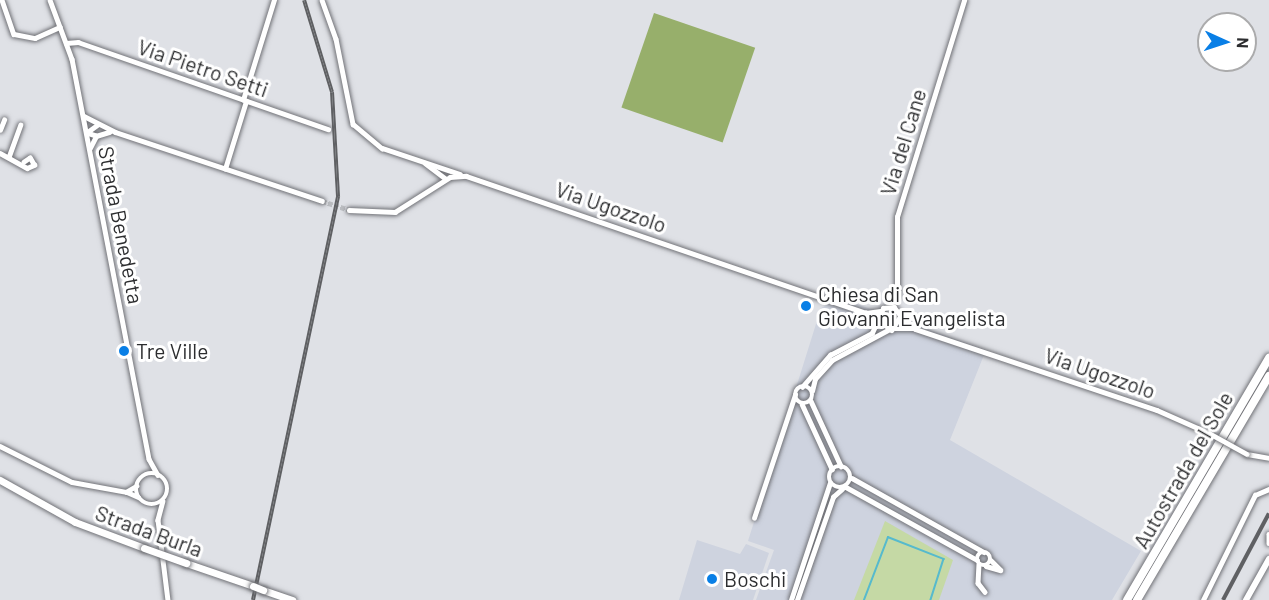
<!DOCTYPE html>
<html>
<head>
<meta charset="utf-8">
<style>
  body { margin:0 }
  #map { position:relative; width:1269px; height:600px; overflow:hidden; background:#dfe1e6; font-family:Barlow,sans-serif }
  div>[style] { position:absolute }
  .built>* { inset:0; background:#ced3df }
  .green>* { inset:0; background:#c5d9a5 }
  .forest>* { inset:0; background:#97af6b; transform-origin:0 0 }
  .stream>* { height:1.5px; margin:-0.75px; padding:0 0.75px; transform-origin:0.75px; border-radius:0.75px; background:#56bacd }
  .minor-tunnel>* { height:4.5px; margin-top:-2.25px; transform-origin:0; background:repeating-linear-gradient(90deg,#bbbdc1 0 4.5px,transparent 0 6.5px) }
  .roads { filter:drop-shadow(0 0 2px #717277) drop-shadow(0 0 2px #717277) }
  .minor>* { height:4.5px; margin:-2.25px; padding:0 2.25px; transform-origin:2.25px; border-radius:2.25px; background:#fff }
  .minor>.ring { margin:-2.25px; padding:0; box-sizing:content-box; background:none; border:4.5px solid #fff; border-radius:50% }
  .tertiary>* { height:6px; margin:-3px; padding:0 3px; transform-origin:3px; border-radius:3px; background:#fff }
  .secondary>* { height:7px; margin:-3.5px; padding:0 3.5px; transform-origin:3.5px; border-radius:3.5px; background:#fff }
  .motorway>* { height:8px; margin:-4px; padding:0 4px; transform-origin:4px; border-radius:4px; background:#fff }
  .rail>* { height:4px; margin-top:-2px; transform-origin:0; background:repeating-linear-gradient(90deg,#fff 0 4.5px,#5f6063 0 9px); box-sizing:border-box; border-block:2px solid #5f6063 }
  .bridges { filter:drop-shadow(0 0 2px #717277) drop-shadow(0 0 2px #717277) }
  .minor-bridge>* { height:4.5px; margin:-2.25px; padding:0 2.25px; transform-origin:2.25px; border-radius:2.25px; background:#fff }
  .secondary-bridge>* { height:7px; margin:-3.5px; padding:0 3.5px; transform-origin:3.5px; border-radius:3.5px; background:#fff }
  .dots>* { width:16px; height:16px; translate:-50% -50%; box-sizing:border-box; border:3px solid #fff; border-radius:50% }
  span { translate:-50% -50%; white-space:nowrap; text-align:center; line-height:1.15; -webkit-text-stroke:6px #fff; paint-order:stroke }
  .street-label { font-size:21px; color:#2c2d2f }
  .poi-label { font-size:21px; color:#2c2d2f }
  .left { translate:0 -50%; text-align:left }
  .north { position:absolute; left:1197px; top:12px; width:60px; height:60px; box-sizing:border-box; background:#fff; border:2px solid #ababac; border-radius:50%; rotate:93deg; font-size:16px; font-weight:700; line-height:24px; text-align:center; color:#2c2d2f }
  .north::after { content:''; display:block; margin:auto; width:21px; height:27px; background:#097fe6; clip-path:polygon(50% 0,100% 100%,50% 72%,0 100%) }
</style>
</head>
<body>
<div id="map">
  <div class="built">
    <div style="clip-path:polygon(840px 298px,986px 350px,950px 440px,1141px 551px,1112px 600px,756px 600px,774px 550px,748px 541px,821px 308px)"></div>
    <div style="clip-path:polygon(697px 540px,740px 554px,746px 544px,769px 553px,753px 600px,679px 600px)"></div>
  </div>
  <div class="green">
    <div style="clip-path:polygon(885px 521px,953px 560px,939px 600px,854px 600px)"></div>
  </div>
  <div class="forest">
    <div style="left:654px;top:13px;width:107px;height:100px;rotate:19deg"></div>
  </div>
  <div class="stream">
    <div style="left:864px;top:600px;width:67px;rotate:-69.1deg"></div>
    <div style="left:888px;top:537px;width:60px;rotate:21.4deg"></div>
    <div style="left:944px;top:559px;width:43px;rotate:107.6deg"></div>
  </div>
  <div class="minor-tunnel">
    <div style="left:322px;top:201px;width:28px;rotate:18deg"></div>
  </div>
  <div class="roads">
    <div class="minor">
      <div style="left:2px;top:0;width:36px;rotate:71deg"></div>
      <div style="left:14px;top:34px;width:21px;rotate:11deg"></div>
      <div style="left:35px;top:38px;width:27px;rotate:-24deg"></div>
      <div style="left:50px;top:0;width:63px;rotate:69.6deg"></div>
      <div style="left:72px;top:59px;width:407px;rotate:79.1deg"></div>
      <div style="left:149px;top:459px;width:18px;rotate:61deg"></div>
      <div style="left:322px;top:0;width:41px;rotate:70.3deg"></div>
      <div style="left:336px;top:39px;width:87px;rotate:78.7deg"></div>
      <div style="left:353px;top:124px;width:38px;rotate:40deg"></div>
      <div style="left:382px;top:148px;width:82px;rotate:18.4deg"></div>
      <div style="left:66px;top:43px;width:12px;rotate:-5deg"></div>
      <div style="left:78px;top:42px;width:265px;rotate:19.2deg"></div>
      <div style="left:243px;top:100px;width:105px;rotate:-72.8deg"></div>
      <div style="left:84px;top:116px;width:35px;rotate:27deg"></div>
      <div style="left:115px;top:132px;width:218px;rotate:18.4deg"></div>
      <div style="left:0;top:130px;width:11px;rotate:-68deg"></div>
      <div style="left:96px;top:136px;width:10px;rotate:-163deg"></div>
      <div style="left:86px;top:133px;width:14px;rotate:-36deg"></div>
      <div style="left:90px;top:148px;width:13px;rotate:-63deg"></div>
      <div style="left:96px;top:136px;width:14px;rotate:-17deg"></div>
      <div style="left:0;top:153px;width:31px;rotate:29deg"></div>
      <div style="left:27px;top:168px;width:8px;rotate:-23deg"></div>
      <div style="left:34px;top:165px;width:8px;rotate:-120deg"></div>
      <div style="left:30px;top:158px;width:7px;rotate:146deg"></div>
      <div style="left:9px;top:156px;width:33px;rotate:-70deg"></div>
      <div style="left:425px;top:163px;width:26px;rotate:37deg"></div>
      <div style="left:225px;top:169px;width:71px;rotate:-72.8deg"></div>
      <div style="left:349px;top:210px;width:46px;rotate:2.5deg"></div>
      <div style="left:395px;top:212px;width:65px;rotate:-32.5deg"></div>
      <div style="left:450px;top:177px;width:16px;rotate:-4deg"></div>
      <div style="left:466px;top:176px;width:423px;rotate:18.9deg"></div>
      <div style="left:897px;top:297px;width:80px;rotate:-90deg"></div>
      <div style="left:897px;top:217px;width:227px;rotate:-72.8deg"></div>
      <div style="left:878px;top:319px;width:13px;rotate:-153deg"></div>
      <div style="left:866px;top:313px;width:14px;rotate:-8deg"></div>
      <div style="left:895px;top:329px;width:20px"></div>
      <div style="left:915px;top:329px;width:19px;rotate:-137deg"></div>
      <div style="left:915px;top:329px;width:255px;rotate:18.5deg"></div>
      <div style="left:1157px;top:410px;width:57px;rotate:23.9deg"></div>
      <div class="ring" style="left:795px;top:386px;width:13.5px;height:13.5px"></div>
      <div style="left:802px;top:387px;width:43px;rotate:-48.8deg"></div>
      <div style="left:830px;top:355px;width:47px;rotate:-27.6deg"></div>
      <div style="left:872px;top:333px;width:27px;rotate:-66deg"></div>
      <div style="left:883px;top:308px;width:11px;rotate:-5deg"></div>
      <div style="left:894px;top:307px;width:11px;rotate:52deg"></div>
      <div style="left:901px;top:316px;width:17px;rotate:123deg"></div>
      <div style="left:892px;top:330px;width:17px;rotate:-147deg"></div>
      <div style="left:812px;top:391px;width:12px;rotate:-76deg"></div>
      <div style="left:815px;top:379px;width:25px;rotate:-48deg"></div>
      <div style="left:832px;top:360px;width:64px;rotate:-28.2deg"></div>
      <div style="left:811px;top:401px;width:72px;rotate:65.2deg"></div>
      <div style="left:802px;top:404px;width:72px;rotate:65.2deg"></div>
      <div style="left:0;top:446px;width:80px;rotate:26.6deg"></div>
      <div style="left:72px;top:482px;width:56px;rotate:10.3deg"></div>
      <div style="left:1247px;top:454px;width:22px;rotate:10deg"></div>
      <div class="ring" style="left:829px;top:466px;width:17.5px;height:17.5px"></div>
      <div class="ring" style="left:136px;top:473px;width:27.5px;height:27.5px"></div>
      <div style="left:852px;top:478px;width:151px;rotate:29.3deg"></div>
      <div style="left:137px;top:486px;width:12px;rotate:149deg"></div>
      <div style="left:127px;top:492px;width:12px;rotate:24deg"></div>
      <div style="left:846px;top:487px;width:150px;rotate:29.1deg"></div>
      <div style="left:163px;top:501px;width:20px;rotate:105deg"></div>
      <div style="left:158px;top:520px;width:81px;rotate:82.9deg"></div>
      <div style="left:754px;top:518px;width:130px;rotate:-71.6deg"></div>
      <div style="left:1269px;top:534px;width:9px;rotate:90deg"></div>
      <div class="ring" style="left:977px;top:552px;width:9.5px;height:9.5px"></div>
      <div style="left:979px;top:564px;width:19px;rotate:93deg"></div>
      <div style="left:978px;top:583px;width:11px;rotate:52deg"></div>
      <div style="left:986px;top:566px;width:15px;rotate:16deg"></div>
      <div style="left:1000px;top:570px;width:13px;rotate:-135deg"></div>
      <div style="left:791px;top:600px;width:123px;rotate:-71.6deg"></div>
      <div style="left:797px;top:600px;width:109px;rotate:-70.7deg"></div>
      <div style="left:833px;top:497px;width:12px;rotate:-42deg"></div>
      <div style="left:1203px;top:600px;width:117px;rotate:-63.7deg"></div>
      <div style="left:1255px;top:495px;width:15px;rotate:-23deg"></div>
    </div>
    <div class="tertiary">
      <div style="left:1246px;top:600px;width:47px;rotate:-60.7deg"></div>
    </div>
    <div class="secondary">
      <div style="left:0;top:480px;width:86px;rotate:29.2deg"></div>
      <div style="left:75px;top:522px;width:74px;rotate:20.6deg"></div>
      <div style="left:186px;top:563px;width:71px;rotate:18.9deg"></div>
      <div style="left:263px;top:590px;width:31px;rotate:19deg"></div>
    </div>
    <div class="motorway">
      <div style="left:1127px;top:600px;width:281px;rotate:-59.6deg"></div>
      <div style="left:1137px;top:600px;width:260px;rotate:-59.5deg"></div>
    </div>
  </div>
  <div class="rail">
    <div style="left:253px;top:600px;width:413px;rotate:-78.1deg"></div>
    <div style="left:338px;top:196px;width:104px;rotate:-93.3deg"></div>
    <div style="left:332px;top:92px;width:96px;rotate:-106.9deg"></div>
    <div style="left:1223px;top:600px;width:98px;rotate:-62.1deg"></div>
  </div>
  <div class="bridges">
    <div class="minor-bridge">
      <div style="left:1209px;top:433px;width:43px;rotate:28.9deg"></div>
    </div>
    <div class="secondary-bridge">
      <div style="left:144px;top:548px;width:45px;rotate:19.7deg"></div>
      <div style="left:253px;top:586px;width:11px;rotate:22deg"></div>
    </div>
  </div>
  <div class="dots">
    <div style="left:806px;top:306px;background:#097fe6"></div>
    <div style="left:124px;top:351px;background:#097fe6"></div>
    <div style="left:712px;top:579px;background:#097fe6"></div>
  </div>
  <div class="street-label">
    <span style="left:203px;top:68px;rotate:19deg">Via Pietro Setti</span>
    <span style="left:903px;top:142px;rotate:-73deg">Via del Cane</span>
    <span style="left:611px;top:207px;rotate:19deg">Via Ugozzolo</span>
    <span style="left:121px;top:225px;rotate:79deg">Strada Benedetta</span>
    <span style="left:1100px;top:373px;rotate:19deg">Via Ugozzolo</span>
    <span style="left:1183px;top:470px;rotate:-60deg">Autostrada del Sole</span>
    <span style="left:149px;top:531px;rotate:20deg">Strada Burla</span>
  </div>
  <div class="poi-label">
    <span class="left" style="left:818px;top:306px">Chiesa di San<br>Giovanni Evangelista</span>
    <span class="left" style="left:136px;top:351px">Tre Ville</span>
    <span class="left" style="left:724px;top:579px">Boschi</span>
  </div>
  <div class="north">N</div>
</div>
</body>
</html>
